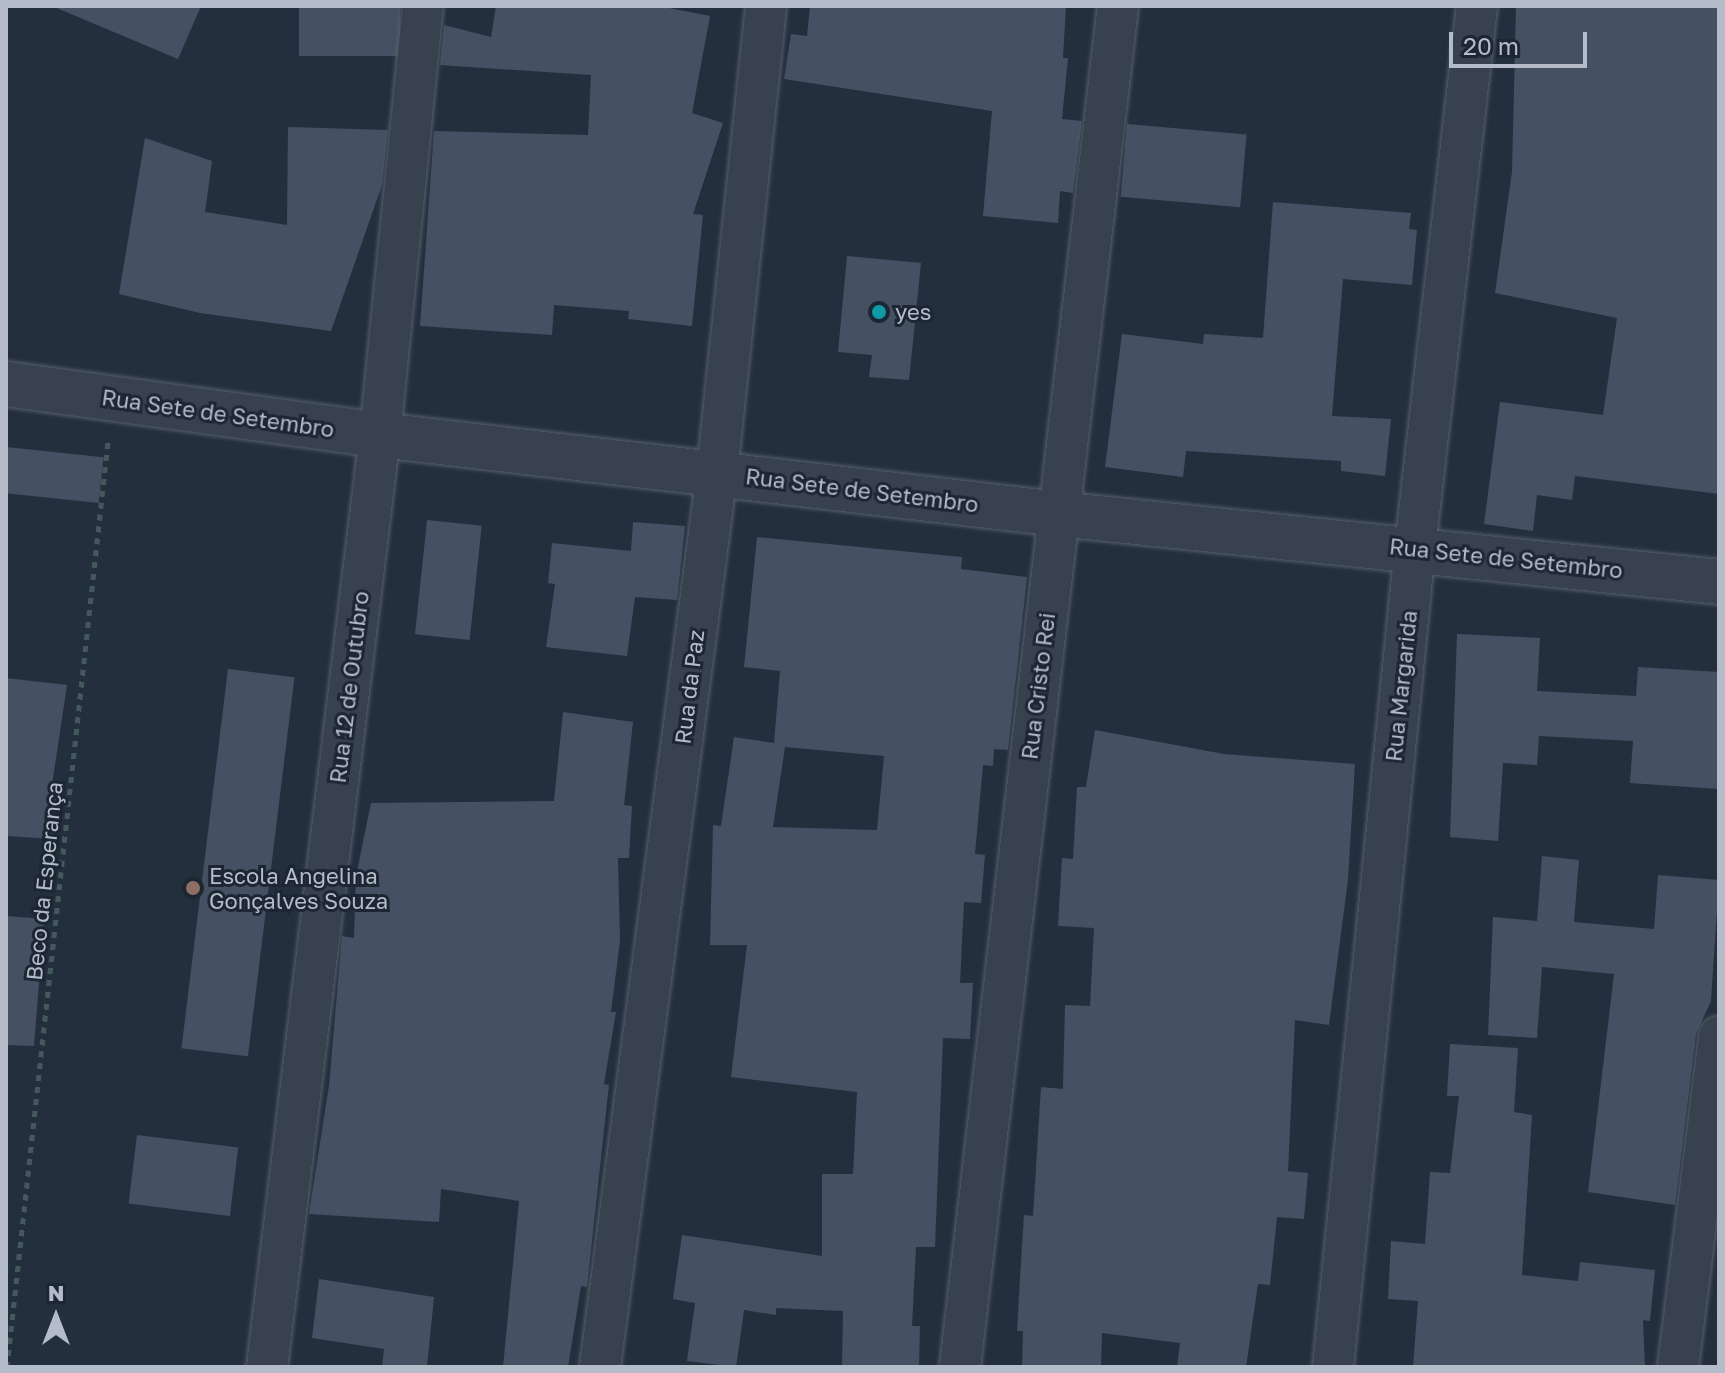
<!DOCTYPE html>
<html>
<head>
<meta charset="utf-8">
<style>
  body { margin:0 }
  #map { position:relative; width:1725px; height:1373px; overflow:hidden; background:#242f3e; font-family:"Golos Text",sans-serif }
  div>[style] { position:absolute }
  .building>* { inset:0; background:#455162; transform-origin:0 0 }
  .path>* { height:5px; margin-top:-2.5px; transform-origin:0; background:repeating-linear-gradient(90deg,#44595c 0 6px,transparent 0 12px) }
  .roads { filter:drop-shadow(0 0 2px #565f6c) drop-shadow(0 0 2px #565f6c) }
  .minor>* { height:40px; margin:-20px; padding:0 20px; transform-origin:20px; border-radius:20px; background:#38414e }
  .tertiary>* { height:44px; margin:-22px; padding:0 22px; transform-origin:22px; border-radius:22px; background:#38414e }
  .dots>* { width:22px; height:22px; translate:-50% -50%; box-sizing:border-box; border:4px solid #1d2633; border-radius:50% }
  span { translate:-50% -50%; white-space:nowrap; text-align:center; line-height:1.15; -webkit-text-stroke:6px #1d2633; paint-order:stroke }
  .poi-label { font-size:22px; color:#b4bcc9 }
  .left { translate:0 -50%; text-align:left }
  .street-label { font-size:22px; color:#b4bcc9 }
  .frame { position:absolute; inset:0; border:8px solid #b4bcc9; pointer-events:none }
  .north { position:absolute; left:16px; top:1277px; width:80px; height:80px; -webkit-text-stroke:6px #1d2633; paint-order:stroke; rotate:0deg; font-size:22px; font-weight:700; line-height:32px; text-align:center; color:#b4bcc9 }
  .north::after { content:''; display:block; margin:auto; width:28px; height:36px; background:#b4bcc9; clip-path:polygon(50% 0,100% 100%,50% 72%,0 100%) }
  .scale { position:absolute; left:1449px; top:32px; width:138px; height:36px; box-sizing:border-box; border:4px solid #b4bcc9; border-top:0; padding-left:10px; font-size:24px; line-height:28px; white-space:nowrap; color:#b4bcc9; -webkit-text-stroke:6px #1d2633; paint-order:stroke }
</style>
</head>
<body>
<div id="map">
  <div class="building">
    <div style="clip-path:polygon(52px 6px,201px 6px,178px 59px)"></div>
    <div style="left:299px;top:6px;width:101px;height:50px"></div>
    <div style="clip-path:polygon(496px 6px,659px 6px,710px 16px,692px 113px,723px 123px,693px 214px,703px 215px,692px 326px,628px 319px,629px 311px,554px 305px,552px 335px,420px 326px,434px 131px,588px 135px,591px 75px,440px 65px,444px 25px,491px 37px)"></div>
    <div style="clip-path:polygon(810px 6px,1066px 6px,1063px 58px,1068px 58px,1062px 119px,1082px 121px,1073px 193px,1060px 191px,1058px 223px,983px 216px,992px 111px,784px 79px,791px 34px,807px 36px)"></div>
    <div style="clip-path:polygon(1516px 6px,1719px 6px,1719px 494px,1575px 476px,1572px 500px,1537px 495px,1533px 531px,1484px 524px,1500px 402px,1603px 415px,1617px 318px,1495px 293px,1512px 172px)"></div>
    <div style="left:1127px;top:124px;width:120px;height:73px;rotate:5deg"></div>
    <div style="clip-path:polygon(288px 127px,388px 130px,382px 185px,331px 331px,200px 313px,119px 294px,145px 138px,212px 161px,205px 212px,287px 225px)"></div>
    <div style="clip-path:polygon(1273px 202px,1411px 213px,1409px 229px,1417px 230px,1412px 285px,1343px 279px,1332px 416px,1391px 419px,1385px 476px,1341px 471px,1341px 461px,1186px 451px,1183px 477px,1105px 467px,1122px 334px,1203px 344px,1204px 334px,1263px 338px)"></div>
    <div style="clip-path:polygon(847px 256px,921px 263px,909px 380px,869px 377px,872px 355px,838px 352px)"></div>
    <div style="left:6px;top:447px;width:98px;height:46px;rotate:6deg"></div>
    <div style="left:427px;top:520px;width:55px;height:115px;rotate:6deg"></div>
    <div style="clip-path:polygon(633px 522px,685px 526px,677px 600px,635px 597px,627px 656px,546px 647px,555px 584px,548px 583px,552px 543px,631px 551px)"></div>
    <div style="clip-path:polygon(evenodd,757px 537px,962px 557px,961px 569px,1027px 577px,1008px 750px,994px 749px,993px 766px,983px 765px,975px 854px,985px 855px,981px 903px,964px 902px,960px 983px,973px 983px,970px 1039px,943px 1038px,935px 1247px,916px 1247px,912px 1326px,920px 1326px,919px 1367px,842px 1367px,843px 1311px,776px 1308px,776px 1315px,744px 1310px,736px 1367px,687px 1361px,695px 1303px,673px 1299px,682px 1235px,822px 1256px,822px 1174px,853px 1174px,857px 1092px,731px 1077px,747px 945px,710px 945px,713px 825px,721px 826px,734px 737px,774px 743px,780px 671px,744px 667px,757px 537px,785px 747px,884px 756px,877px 830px,773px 827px,785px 747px)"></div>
    <div style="clip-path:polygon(1457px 634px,1540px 638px,1537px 691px,1636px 696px,1638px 667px,1719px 672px,1719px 789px,1630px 783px,1633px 741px,1539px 736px,1537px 765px,1503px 763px,1498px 841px,1450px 837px)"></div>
    <div style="left:228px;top:669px;width:67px;height:382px;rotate:7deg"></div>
    <div style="clip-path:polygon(6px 678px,67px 685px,52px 785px,57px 786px,54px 839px,6px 836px)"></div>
    <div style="clip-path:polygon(563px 712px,633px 722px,624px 805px,632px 806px,629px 858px,618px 858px,620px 941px,611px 1012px,616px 1012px,604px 1084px,609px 1085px,587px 1287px,581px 1286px,568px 1367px,503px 1367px,519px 1201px,441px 1189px,439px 1222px,309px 1214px,329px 1085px,342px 936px,354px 938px,356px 876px,371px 803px,554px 801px)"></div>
    <div style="clip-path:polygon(1095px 730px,1224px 754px,1355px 764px,1348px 880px,1329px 1025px,1295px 1020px,1288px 1171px,1308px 1173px,1304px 1219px,1277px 1217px,1270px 1285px,1258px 1284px,1246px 1367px,1177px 1367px,1180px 1343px,1102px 1333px,1101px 1367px,1022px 1367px,1023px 1331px,1017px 1331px,1020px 1278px,1024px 1215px,1033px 1216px,1041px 1087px,1063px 1089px,1065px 1005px,1090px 1006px,1094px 928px,1058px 926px,1062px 858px,1073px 859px,1077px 787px,1086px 787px)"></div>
    <div style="clip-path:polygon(1542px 856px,1579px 860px,1574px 922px,1654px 929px,1658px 875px,1719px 880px,1711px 1001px,1696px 1034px,1675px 1205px,1588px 1192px,1614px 974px,1542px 967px,1537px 1038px,1488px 1035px,1493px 917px,1537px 921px)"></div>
    <div style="clip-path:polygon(6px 916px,44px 919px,34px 1046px,6px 1045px)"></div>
    <div style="clip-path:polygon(1450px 1044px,1518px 1048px,1514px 1112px,1532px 1115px,1522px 1275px,1578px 1281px,1580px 1262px,1655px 1270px,1650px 1321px,1643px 1320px,1645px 1367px,1413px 1367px,1418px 1301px,1388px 1299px,1391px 1241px,1425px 1244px,1430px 1172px,1450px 1173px,1459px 1096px,1447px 1096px)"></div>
    <div style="left:137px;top:1135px;width:102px;height:69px;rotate:7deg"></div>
    <div style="clip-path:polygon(319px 1279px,434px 1297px,427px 1367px,382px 1367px,384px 1349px,312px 1338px)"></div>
  </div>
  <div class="path">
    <div style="left:7px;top:1367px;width:930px;rotate:-83.77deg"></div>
  </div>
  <div class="roads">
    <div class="minor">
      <div style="left:267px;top:1367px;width:939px;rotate:-83.09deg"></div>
      <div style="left:380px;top:435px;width:431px;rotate:-84.3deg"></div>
      <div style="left:600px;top:1367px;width:902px;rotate:-82.54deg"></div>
      <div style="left:717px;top:473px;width:470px;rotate:-84deg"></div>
      <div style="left:960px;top:1367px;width:1370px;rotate:-83.38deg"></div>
      <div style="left:1333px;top:1367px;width:823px;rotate:-84.28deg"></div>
      <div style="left:1415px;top:548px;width:546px;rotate:-83.47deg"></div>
      <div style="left:1678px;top:1367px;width:333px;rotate:-82.9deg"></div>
    </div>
    <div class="tertiary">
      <div style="left:6px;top:384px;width:377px;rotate:7.8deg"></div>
      <div style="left:380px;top:435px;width:683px;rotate:6.65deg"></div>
      <div style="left:1058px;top:514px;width:664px;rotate:5.87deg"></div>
    </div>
  </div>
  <div class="dots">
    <div style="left:879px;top:312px;background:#0f9aa8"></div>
    <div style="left:193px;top:888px;background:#8d6e63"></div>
  </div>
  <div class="poi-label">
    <span class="left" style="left:895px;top:312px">yes</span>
    <span class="left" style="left:209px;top:888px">Escola Angelina<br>Gonçalves Souza</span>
  </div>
  <div class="street-label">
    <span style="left:218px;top:413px;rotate:8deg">Rua Sete de Setembro</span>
    <span style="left:862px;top:490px;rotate:7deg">Rua Sete de Setembro</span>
    <span style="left:1506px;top:558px;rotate:6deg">Rua Sete de Setembro</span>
    <span style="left:1038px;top:686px;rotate:-83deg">Rua Cristo Rei</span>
    <span style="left:1401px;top:686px;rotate:-84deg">Rua Margarida</span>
    <span style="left:349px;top:687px;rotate:-83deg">Rua 12 de Outubro</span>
    <span style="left:689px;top:687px;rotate:-83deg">Rua da Paz</span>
    <span style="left:44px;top:881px;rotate:-84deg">Beco da Esperança</span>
  </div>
  <div class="frame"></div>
  <div class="north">N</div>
  <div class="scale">20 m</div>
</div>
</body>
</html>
